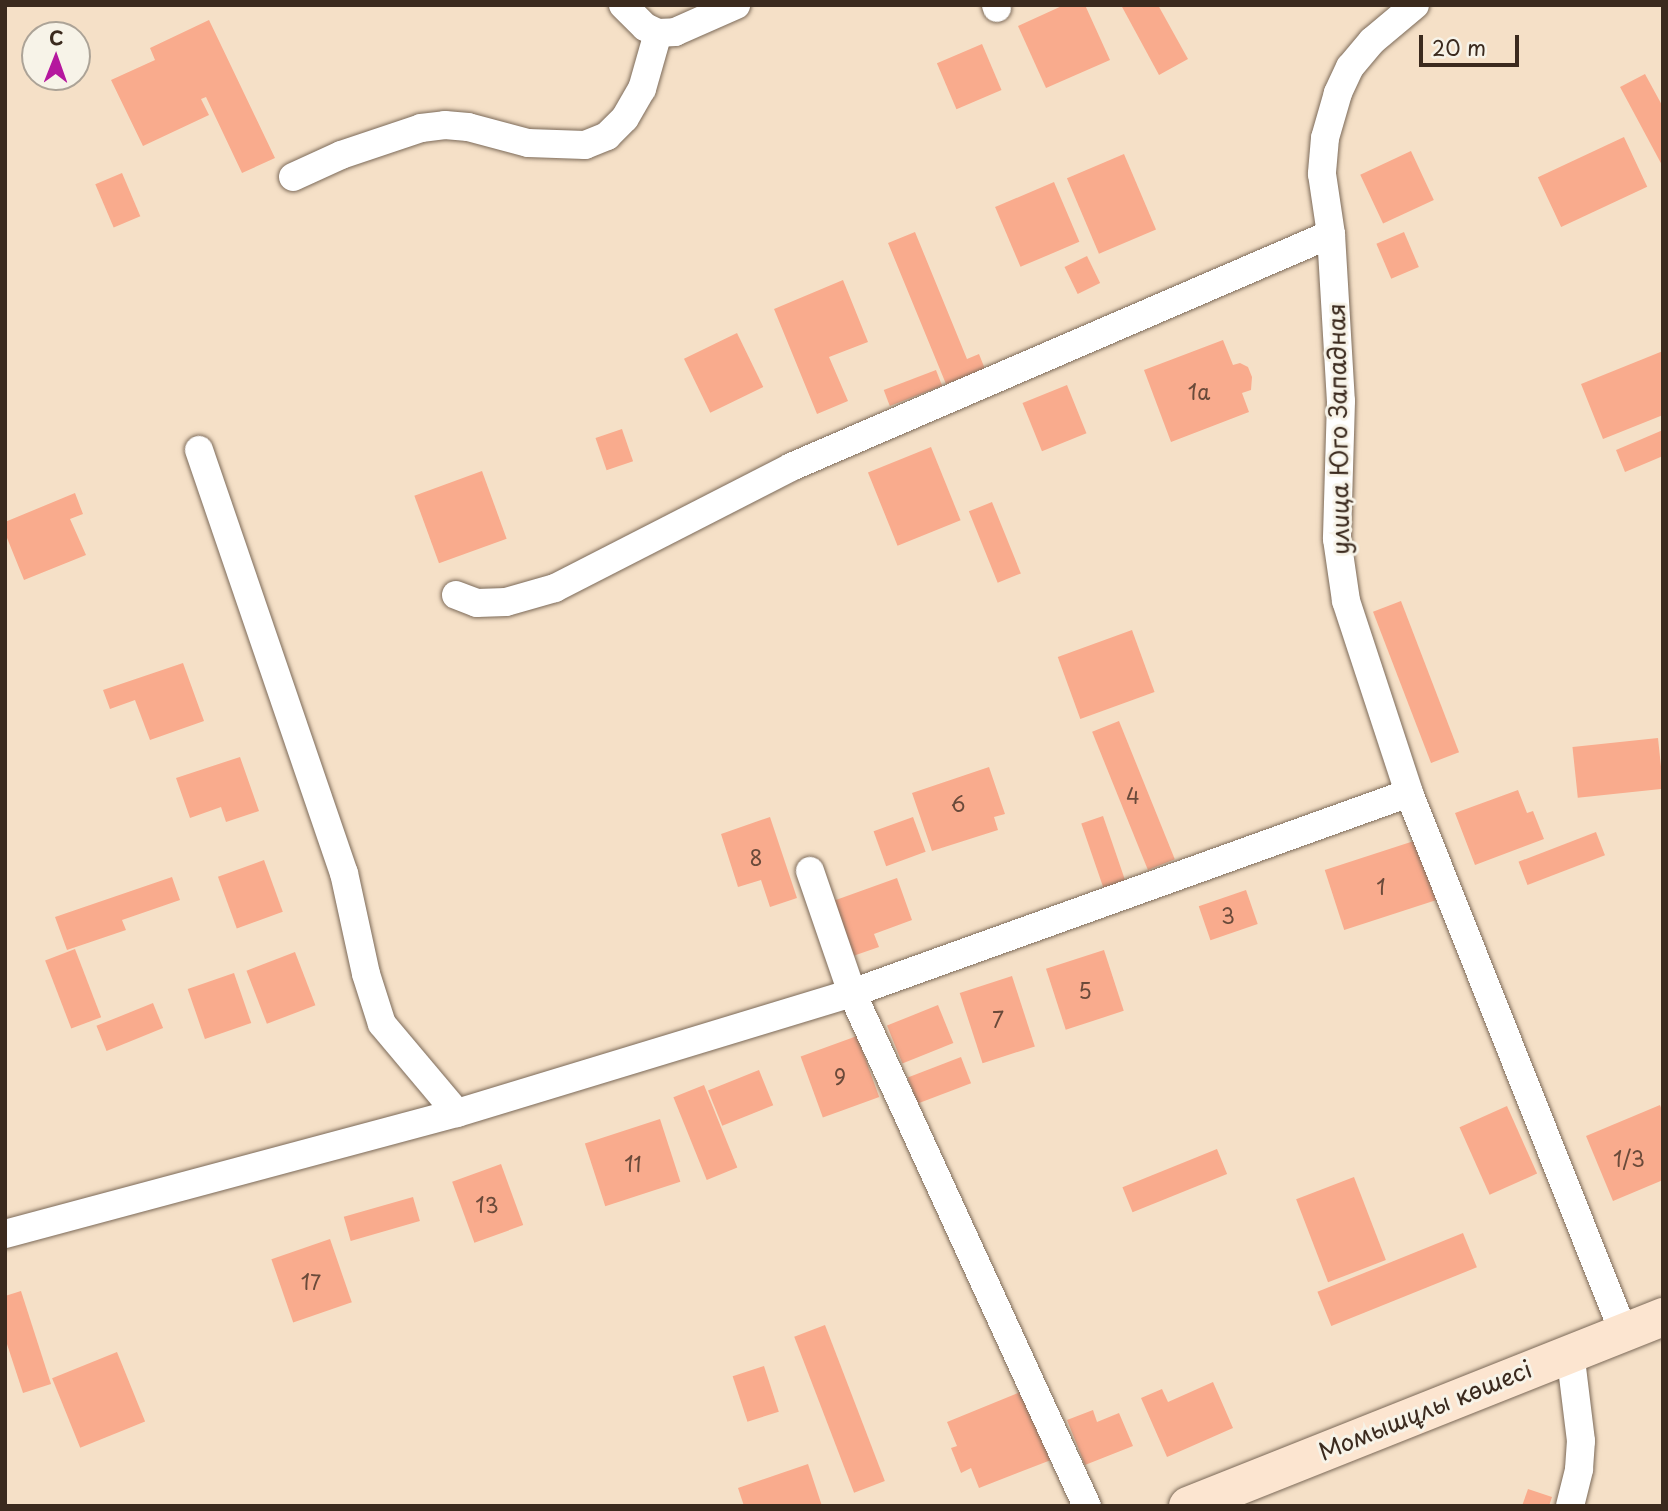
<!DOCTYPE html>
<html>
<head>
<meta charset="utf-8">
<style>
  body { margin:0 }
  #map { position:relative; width:1668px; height:1511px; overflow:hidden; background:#f5e0c7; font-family:"Playpen Sans",sans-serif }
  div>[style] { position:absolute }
  .building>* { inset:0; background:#f9ab8d; transform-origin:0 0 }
  .roads { filter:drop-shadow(0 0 2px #7c6a59) drop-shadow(0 0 2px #7c6a59) }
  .street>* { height:28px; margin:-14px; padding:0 14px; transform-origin:14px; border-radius:14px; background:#fff }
  .secondary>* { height:38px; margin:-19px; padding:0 19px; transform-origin:19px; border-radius:19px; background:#fce5d0 }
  span { translate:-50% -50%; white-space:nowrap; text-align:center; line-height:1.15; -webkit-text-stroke:6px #f7f3e8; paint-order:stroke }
  .number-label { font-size:21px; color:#6a4a3a }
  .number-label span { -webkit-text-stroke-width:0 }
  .street-label { font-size:24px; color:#3b2a1e }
  .frame { position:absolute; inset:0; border:7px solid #3b2a1e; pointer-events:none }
  .north { position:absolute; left:21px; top:21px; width:70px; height:70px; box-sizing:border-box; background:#f7f3e8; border:2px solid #aca397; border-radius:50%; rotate:1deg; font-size:19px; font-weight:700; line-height:28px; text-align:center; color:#3b2a1e }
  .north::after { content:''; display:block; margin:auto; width:24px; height:32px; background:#b5179e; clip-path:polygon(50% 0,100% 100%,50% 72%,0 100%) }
  .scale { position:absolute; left:1419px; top:35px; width:100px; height:32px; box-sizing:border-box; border:4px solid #3b2a1e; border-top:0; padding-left:9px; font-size:21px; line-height:24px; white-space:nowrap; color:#3b2a1e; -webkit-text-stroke:5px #f7f3e8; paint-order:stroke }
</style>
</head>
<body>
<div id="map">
  <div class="building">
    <div style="clip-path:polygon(1064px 5px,1085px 5px,1110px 60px,1046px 88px,1018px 26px)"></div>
    <div style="clip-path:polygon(1121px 5px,1158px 5px,1188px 59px,1159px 75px)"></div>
    <div style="clip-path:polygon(209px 20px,275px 158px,242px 173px,206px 97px,201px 99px,209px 115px,143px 146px,111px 80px,155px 60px,150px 48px)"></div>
    <div style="left:982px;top:44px;width:50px;height:49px;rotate:67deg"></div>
    <div style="clip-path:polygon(1645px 74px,1663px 107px,1663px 167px,1620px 87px)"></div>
    <div style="left:1624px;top:137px;width:55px;height:95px;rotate:65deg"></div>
    <div style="left:1411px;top:151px;width:54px;height:56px;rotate:65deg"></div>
    <div style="left:1124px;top:154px;width:82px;height:62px;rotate:67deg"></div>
    <div style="left:122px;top:173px;width:47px;height:29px;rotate:67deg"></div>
    <div style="left:1054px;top:182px;width:65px;height:64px;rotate:67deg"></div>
    <div style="clip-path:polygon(915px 232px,967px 359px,979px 354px,985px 369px,946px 384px,888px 243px)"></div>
    <div style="left:1404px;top:232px;width:38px;height:30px;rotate:67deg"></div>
    <div style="left:1087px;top:256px;width:30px;height:25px;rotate:64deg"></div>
    <div style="clip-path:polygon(843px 280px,868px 342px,829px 357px,848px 401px,817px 414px,774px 309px)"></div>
    <div style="left:737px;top:333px;width:60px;height:59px;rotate:64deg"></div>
    <div style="clip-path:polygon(1223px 340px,1233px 365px,1240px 363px,1248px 367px,1252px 377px,1251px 390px,1242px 393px,1249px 412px,1171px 442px,1144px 370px)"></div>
    <div style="clip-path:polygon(1663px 351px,1663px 415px,1603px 439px,1581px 384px)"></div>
    <div style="left:936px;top:370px;width:17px;height:56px;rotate:69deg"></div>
    <div style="left:1067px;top:385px;width:52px;height:48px;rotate:68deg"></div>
    <div style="left:622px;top:429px;width:34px;height:28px;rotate:71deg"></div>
    <div style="clip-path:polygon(1663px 430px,1663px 456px,1625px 472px,1616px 450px)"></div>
    <div style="left:931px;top:447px;width:79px;height:68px;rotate:68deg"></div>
    <div style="left:482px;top:471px;width:72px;height:72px;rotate:70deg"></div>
    <div style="clip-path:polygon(75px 493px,83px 514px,70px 519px,86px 555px,24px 580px,5px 533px,5px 522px)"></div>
    <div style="left:992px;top:502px;width:77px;height:25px;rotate:68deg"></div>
    <div style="left:1401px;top:601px;width:162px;height:30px;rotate:69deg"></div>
    <div style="left:1132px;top:630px;width:66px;height:79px;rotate:70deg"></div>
    <div style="clip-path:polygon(183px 663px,204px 721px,150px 740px,135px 700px,110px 709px,103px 690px)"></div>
    <div style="left:1119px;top:721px;width:149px;height:29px;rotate:68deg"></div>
    <div style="left:1658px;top:738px;width:51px;height:86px;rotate:84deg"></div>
    <div style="clip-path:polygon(240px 757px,259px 811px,226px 822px,221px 807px,190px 818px,176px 778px)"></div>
    <div style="clip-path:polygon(989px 767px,1005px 814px,994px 817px,998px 830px,932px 851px,912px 793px)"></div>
    <div style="clip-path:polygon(1518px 790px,1527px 813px,1533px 811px,1544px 839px,1475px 865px,1455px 813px)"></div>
    <div style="left:1103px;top:816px;width:69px;height:23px;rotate:71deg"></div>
    <div style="clip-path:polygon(770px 817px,797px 898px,770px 907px,761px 880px,738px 887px,721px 834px)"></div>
    <div style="left:913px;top:817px;width:37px;height:42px;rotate:70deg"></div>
    <div style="left:1596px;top:832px;width:25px;height:83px;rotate:69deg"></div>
    <div style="left:1417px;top:840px;width:63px;height:97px;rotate:72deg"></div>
    <div style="left:264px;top:860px;width:55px;height:49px;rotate:70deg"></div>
    <div style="clip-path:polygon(172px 877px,180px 900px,122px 920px,126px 930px,67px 950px,55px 917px)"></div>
    <div style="clip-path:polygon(897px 878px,912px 920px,874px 934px,879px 947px,853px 956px,833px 901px)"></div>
    <div style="left:1246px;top:890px;width:36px;height:50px;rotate:71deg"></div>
    <div style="left:75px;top:949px;width:73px;height:32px;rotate:69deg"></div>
    <div style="left:1104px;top:950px;width:64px;height:61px;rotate:72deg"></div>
    <div style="left:295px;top:952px;width:57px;height:52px;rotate:69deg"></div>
    <div style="left:234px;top:973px;width:53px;height:49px;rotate:71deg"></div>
    <div style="left:1012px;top:976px;width:74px;height:55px;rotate:72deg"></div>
    <div style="left:153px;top:1003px;width:27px;height:61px;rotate:68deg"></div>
    <div style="left:938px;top:1005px;width:41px;height:55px;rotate:68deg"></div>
    <div style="left:857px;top:1036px;width:65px;height:60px;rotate:70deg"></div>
    <div style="left:961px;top:1057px;width:28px;height:57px;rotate:69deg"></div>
    <div style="left:759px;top:1070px;width:38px;height:55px;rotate:68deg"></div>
    <div style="left:704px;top:1085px;width:89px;height:33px;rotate:68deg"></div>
    <div style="clip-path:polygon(1660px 1105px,1663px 1113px,1663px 1180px,1613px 1201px,1586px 1136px)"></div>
    <div style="left:1507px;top:1106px;width:74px;height:52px;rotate:66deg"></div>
    <div style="left:660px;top:1119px;width:66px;height:79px;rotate:72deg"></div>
    <div style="left:1217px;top:1149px;width:27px;height:102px;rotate:68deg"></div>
    <div style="left:501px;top:1164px;width:65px;height:52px;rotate:70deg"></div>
    <div style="left:1354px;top:1177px;width:89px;height:62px;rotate:69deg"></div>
    <div style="left:413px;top:1197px;width:25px;height:72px;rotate:74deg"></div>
    <div style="left:1463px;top:1233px;width:37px;height:157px;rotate:68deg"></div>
    <div style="left:330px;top:1239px;width:67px;height:62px;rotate:71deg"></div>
    <div style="clip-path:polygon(21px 1291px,51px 1384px,23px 1393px,5px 1338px,5px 1296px)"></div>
    <div style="left:825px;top:1325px;width:167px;height:33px;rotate:69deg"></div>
    <div style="left:117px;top:1352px;width:75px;height:70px;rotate:68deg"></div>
    <div style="left:764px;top:1366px;width:48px;height:33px;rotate:72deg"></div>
    <div style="clip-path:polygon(1213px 1382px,1233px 1428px,1167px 1457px,1141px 1398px,1162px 1389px,1168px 1402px)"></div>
    <div style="clip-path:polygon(1023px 1391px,1051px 1460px,979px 1488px,971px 1468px,961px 1473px,951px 1448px,957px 1446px,947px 1422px)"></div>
    <div style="clip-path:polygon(1093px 1410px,1097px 1422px,1119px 1413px,1133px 1446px,1085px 1465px,1067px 1420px)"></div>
    <div style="clip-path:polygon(808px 1464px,822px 1506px,744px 1506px,738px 1488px)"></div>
    <div style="clip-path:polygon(1528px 1489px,1552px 1497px,1549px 1506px,1522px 1506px)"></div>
  </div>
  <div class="roads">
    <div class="street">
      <div style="left:623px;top:5px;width:31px;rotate:45deg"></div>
      <div style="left:645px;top:27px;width:14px;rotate:25deg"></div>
      <div style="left:658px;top:33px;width:17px;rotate:-3deg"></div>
      <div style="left:675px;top:32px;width:67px;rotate:-23.9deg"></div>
      <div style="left:996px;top:5px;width:3px;rotate:72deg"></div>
      <div style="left:1415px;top:5px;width:56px;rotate:140.1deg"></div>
      <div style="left:1372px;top:41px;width:34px;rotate:130deg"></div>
      <div style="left:1350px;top:67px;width:29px;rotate:115deg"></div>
      <div style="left:1338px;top:93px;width:47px;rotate:106.1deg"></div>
      <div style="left:1325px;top:138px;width:36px;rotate:95deg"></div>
      <div style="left:1322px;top:174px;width:61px;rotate:81.5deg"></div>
      <div style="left:1331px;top:234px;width:167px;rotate:86.6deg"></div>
      <div style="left:1341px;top:401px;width:138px;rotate:91.7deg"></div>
      <div style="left:1337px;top:539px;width:63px;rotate:81.7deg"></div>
      <div style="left:1346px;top:601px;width:202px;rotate:71.8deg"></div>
      <div style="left:1409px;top:793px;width:579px;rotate:68.31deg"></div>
      <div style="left:293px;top:177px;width:53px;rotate:-24.6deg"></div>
      <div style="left:341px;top:155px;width:84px;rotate:-18.6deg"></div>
      <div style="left:421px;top:128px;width:24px;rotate:-7deg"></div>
      <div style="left:445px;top:125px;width:23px;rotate:5deg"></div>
      <div style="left:468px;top:127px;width:62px;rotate:14.9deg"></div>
      <div style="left:528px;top:143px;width:57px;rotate:2deg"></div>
      <div style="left:585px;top:145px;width:24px;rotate:-22deg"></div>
      <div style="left:607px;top:136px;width:25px;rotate:-45deg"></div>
      <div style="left:625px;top:118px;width:34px;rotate:-60deg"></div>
      <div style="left:642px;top:89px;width:58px;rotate:-74.1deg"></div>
      <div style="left:199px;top:450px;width:447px;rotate:71.1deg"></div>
      <div style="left:344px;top:873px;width:103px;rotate:77.7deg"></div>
      <div style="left:366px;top:974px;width:52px;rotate:72.3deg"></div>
      <div style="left:382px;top:1024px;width:116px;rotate:49.9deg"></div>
      <div style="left:456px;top:595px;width:22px;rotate:21deg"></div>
      <div style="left:477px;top:603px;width:29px;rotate:-2deg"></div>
      <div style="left:506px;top:602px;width:51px;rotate:-15.9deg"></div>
      <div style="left:555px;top:588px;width:265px;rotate:-27.1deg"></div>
      <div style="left:791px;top:467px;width:588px;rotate:-23.34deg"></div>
      <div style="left:810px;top:871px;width:129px;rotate:71deg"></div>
      <div style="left:852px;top:993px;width:564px;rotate:65.39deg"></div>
      <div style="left:5px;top:1234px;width:468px;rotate:-15deg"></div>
      <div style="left:457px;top:1113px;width:413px;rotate:-16.9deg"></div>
      <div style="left:852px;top:993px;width:592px;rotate:-19.75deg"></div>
      <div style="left:1570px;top:1506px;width:38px;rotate:-76deg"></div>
      <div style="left:1579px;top:1469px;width:28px;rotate:-86deg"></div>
      <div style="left:1581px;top:1441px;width:90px;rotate:-97deg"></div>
    </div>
    <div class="secondary">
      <div style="left:1188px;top:1506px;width:511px;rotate:-21.7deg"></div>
    </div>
  </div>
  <div class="number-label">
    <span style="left:1199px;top:391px">1а</span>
    <span style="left:1133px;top:795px">4</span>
    <span style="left:958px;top:803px">6</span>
    <span style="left:756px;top:857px">8</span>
    <span style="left:1381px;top:886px">1</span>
    <span style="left:1228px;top:915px">3</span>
    <span style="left:1085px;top:990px">5</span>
    <span style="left:998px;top:1019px">7</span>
    <span style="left:840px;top:1076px">9</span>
    <span style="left:1629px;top:1158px">1/3</span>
    <span style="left:633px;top:1163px">11</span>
    <span style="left:487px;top:1204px">13</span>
    <span style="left:311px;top:1281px">17</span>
  </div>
  <div class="street-label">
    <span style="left:1338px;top:429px;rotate:-91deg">улица Юго Западная</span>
    <span style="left:1425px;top:1410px;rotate:-22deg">Момышұлы көшесі</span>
  </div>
  <div class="frame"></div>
  <div class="north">С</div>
  <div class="scale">20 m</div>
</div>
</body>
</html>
